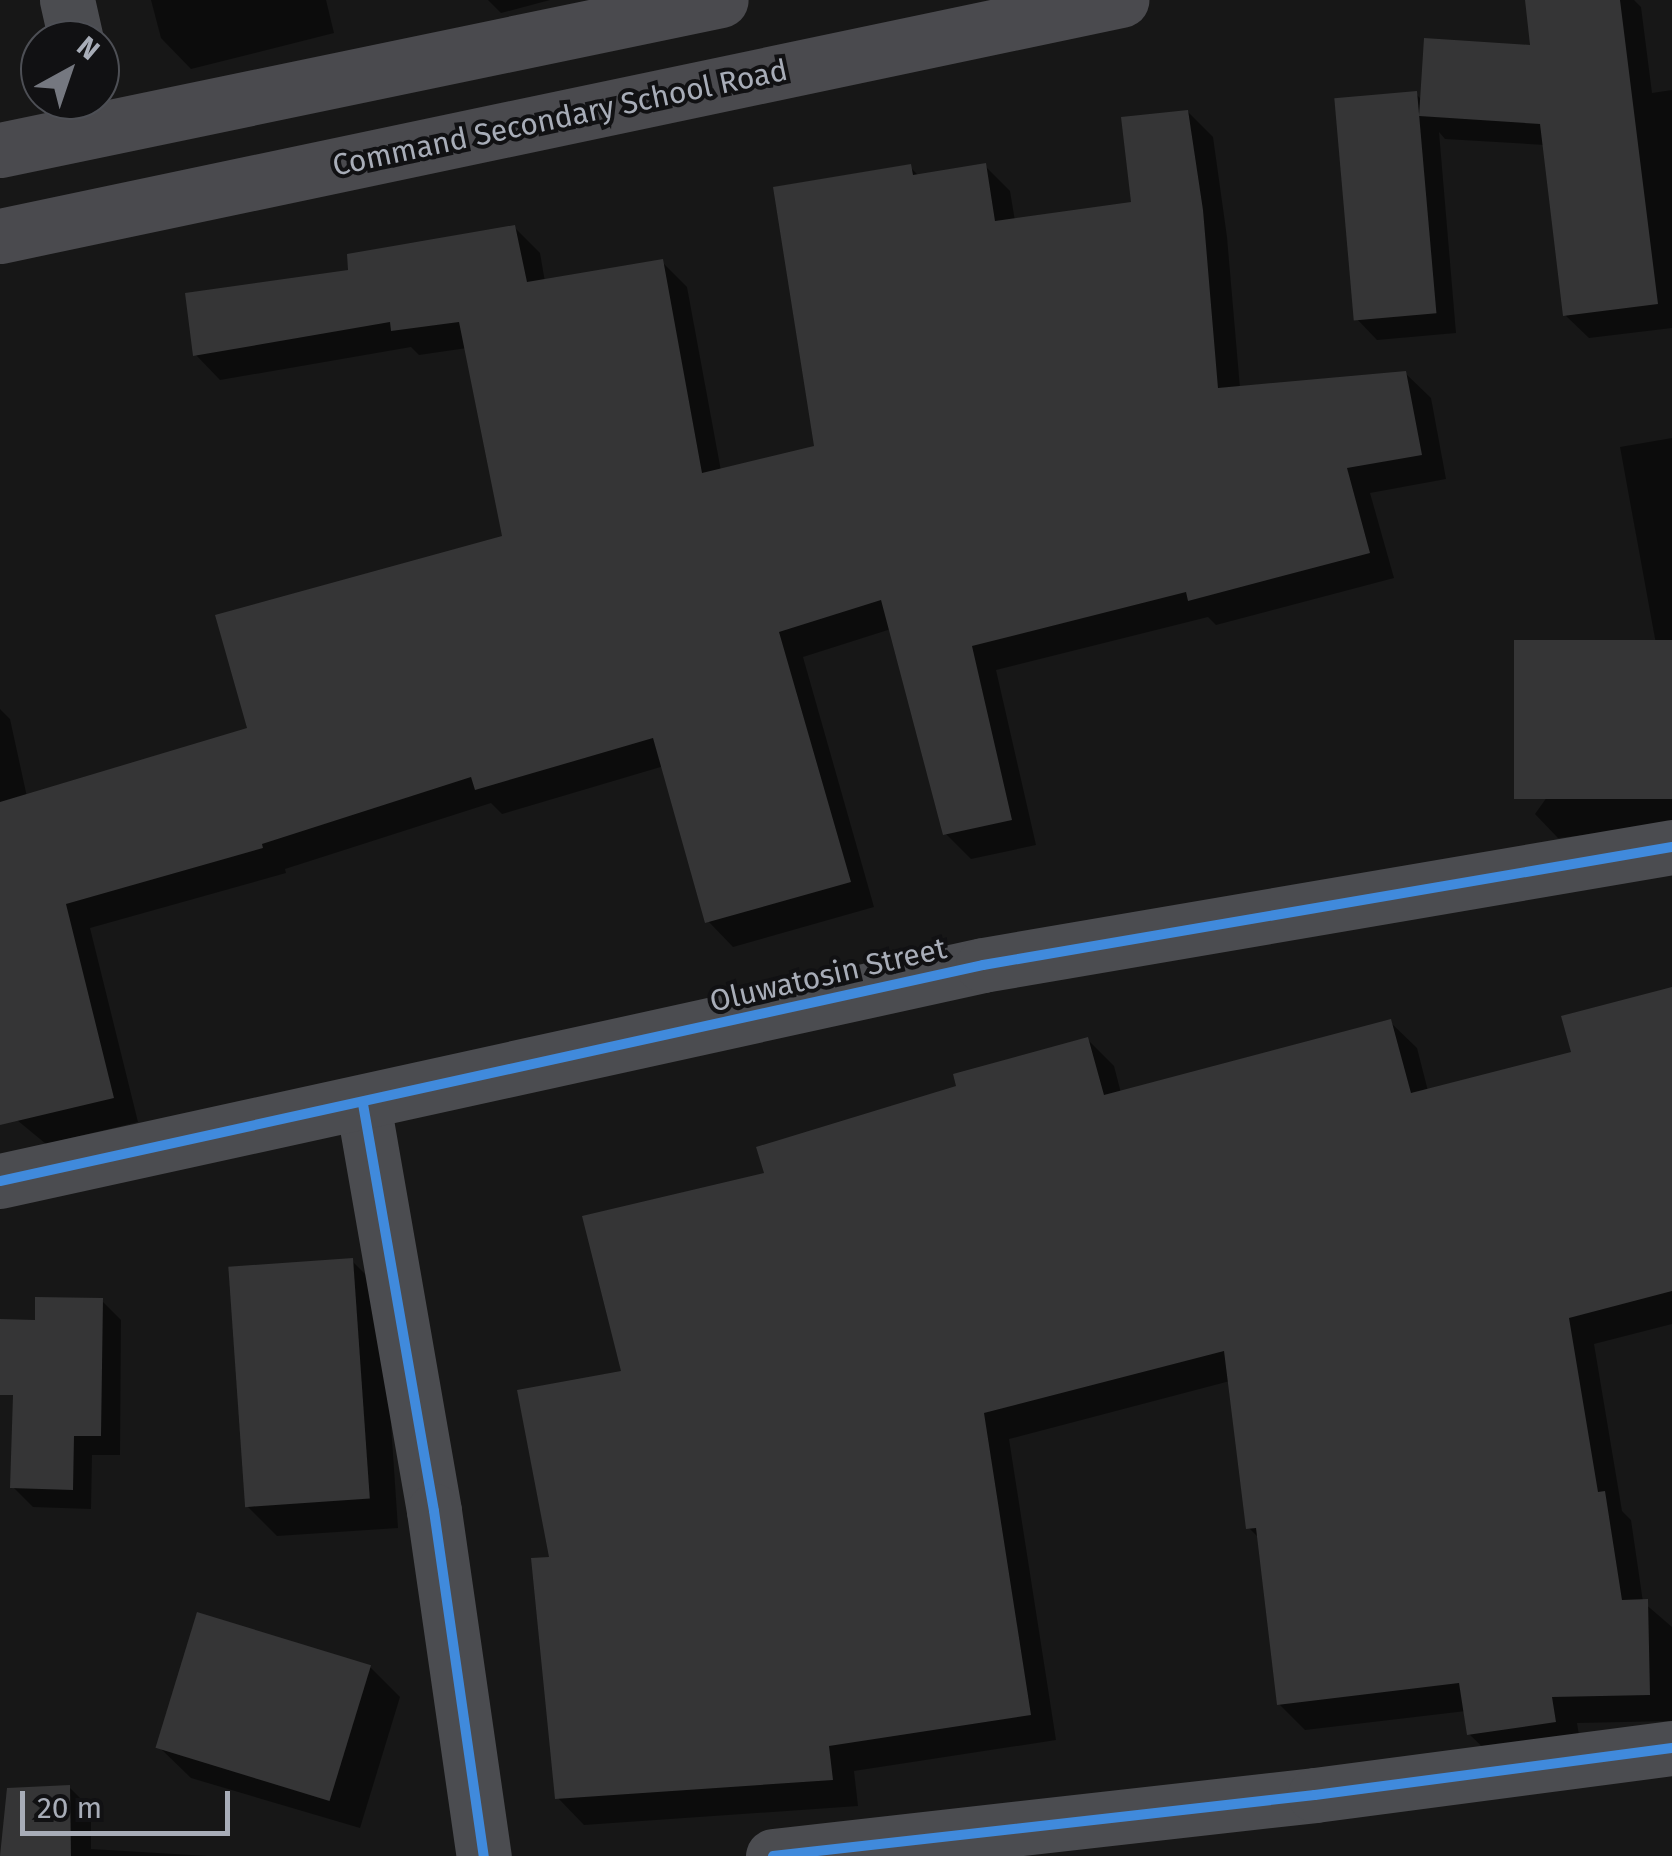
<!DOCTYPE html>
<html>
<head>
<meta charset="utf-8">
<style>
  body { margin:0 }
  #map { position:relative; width:1672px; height:1856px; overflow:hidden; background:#171717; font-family:"Fira Sans",sans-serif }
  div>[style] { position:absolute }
  .shadow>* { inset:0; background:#0007 }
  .building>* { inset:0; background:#353536; transform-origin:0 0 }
  .street>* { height:55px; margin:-27.5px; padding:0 27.5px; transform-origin:27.5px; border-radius:27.5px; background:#4b4c50 }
  .secondary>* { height:55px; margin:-27.5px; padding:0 27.5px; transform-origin:27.5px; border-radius:27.5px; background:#4a4a4e }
  .cycleway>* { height:10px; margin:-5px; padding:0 5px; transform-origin:5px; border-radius:5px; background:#408adc }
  span { translate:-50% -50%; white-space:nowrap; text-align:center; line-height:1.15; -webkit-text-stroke:8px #111113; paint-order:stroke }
  .street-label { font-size:30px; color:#a8adb8 }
  .north { position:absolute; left:20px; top:20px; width:100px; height:100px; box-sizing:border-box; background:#111113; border:2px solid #4d4f55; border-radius:50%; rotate:40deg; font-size:28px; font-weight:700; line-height:40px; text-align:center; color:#a8adb8 }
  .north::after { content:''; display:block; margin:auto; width:35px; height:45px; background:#757880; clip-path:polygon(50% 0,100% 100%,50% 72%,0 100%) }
  .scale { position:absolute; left:20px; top:1791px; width:210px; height:45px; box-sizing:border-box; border:5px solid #a8adb8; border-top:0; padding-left:12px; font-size:30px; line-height:35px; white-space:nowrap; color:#a8adb8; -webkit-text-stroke:8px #111113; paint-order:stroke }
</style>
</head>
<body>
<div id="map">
  <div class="shadow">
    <div style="clip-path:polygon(151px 0,326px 0,334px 33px,191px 69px,161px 38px)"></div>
    <div style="clip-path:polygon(488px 0,550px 0,501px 13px)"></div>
    <div style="clip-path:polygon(1527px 0,1634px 0,1641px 7px,1652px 93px,1672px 90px,1672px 328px,1589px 338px,1565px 315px,1545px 145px,1445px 139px,1439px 132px,1456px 333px,1377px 340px,1356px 318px,1416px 94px,1422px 100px,1533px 47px)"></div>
    <div style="clip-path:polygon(1188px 112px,1213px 137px,1227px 237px,1240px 388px,1405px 373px,1431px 398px,1446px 479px,1370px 493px,1394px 578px,1216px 625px,1208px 617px,996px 670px,1036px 845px,971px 859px,946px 834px,891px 629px,803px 657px,874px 907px,733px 947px,708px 921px,664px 766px,502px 814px,491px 803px,285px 869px,286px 873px,90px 928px,138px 1122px,46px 1144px,0 1106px,0 709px,10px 719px,27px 797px,250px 729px,505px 538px,467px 348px,419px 355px,411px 347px,220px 380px,195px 354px,351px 272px,514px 227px,540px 253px,545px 282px,662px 262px,687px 287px,721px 471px,817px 448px,910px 167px,919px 176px,985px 166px,1010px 191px,1015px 221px,1134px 204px)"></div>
    <div style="clip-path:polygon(1672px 438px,1672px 825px,1558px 838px,1535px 814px,1656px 644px,1620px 447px)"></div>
    <div style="clip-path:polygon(1672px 999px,1672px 1324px,1594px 1344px,1622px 1511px,1631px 1520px,1643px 1602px,1672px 1627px,1672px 1721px,1577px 1723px,1581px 1747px,1496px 1760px,1469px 1734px,1466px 1711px,1305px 1730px,1279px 1704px,1260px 1539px,1249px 1528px,1230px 1381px,1009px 1439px,1056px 1740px,854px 1771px,858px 1806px,584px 1825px,558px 1798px,552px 1559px,624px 1373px,768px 1175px,959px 1088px,1088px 1040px,1114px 1066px,1121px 1093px,1390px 1022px,1417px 1048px,1428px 1091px,1574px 1054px)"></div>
    <div style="clip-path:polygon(352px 1261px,382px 1291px,398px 1528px,277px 1536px,246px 1505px)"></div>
    <div style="clip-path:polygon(102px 1301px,121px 1320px,120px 1455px,92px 1455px,91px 1509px,33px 1507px,13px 1487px,37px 1322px)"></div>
    <div style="clip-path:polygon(369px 1666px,400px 1697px,360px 1828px,191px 1778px,160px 1748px)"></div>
    <div style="clip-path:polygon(69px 1787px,91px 1809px,91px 1849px,208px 1856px,2px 1856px)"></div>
  </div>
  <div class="building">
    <div style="clip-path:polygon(1525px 0,1620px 0,1658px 304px,1563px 316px,1540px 124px,1419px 116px,1424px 38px,1530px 45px)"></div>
    <div style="left:1417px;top:91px;width:223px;height:83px;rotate:85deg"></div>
    <div style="clip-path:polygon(1188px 110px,1203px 210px,1218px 388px,1406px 371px,1422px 455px,1347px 468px,1370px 553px,1188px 601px,1186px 592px,972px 646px,1012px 820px,943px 835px,881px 600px,779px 632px,851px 882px,705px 923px,653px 738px,475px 790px,471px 777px,262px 844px,263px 848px,66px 904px,114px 1098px,0 1125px,0 802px,247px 728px,215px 615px,502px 536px,459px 322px,391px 331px,390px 322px,193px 356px,185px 293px,348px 270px,347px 254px,515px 225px,527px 282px,663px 259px,702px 473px,814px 446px,773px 187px,911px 164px,913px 175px,986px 163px,995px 221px,1131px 202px,1121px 117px)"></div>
    <div style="left:1672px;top:640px;width:159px;height:158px;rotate:90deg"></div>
    <div style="clip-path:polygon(1672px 987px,1672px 1291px,1569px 1318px,1598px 1492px,1605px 1491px,1622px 1600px,1648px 1599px,1650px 1695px,1552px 1697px,1556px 1722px,1467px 1735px,1459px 1683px,1277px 1705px,1256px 1528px,1246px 1529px,1224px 1351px,984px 1413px,1031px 1715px,829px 1746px,833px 1780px,555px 1799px,531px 1558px,549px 1557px,517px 1390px,621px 1371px,582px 1216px,764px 1173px,756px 1147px,956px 1086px,953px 1074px,1088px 1037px,1104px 1095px,1391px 1019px,1411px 1093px,1571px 1052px,1561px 1016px)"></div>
    <div style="left:353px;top:1258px;width:241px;height:125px;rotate:86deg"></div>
    <div style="clip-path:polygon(35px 1297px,103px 1298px,101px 1436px,74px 1436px,73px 1490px,10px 1488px,13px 1395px,0 1395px,0 1319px,35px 1320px)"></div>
    <div style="left:197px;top:1612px;width:182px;height:142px;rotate:17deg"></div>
    <div style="clip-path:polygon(70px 1785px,71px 1856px,0 1856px,7px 1788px)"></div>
  </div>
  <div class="street">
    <div style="left:67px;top:0;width:41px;rotate:77.3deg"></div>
    <div style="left:363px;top:1104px;width:413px;rotate:80.1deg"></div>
    <div style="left:434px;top:1511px;width:349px;rotate:81.8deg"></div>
    <div style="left:0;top:1181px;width:1006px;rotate:-12.39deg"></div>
    <div style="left:983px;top:965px;width:699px;rotate:-9.72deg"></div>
    <div style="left:773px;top:1856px;width:545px;rotate:-6.42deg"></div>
    <div style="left:1315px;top:1795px;width:360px;rotate:-7.5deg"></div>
  </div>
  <div class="secondary">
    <div style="left:0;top:150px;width:736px;rotate:-11.75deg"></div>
    <div style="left:0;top:236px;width:1146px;rotate:-11.89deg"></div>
  </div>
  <div class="cycleway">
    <div style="left:363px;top:1104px;width:413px;rotate:80.1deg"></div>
    <div style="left:434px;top:1511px;width:349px;rotate:81.8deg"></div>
    <div style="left:0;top:1181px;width:1006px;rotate:-12.39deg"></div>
    <div style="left:983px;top:965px;width:699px;rotate:-9.72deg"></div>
    <div style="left:773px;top:1856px;width:545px;rotate:-6.42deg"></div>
    <div style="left:1315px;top:1795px;width:360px;rotate:-7.5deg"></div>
  </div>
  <div class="street-label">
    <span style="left:560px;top:118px;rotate:-12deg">Command Secondary School Road</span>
    <span style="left:828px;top:975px;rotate:-13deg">Oluwatosin Street</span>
  </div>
  <div class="north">N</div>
  <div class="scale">20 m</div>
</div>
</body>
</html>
